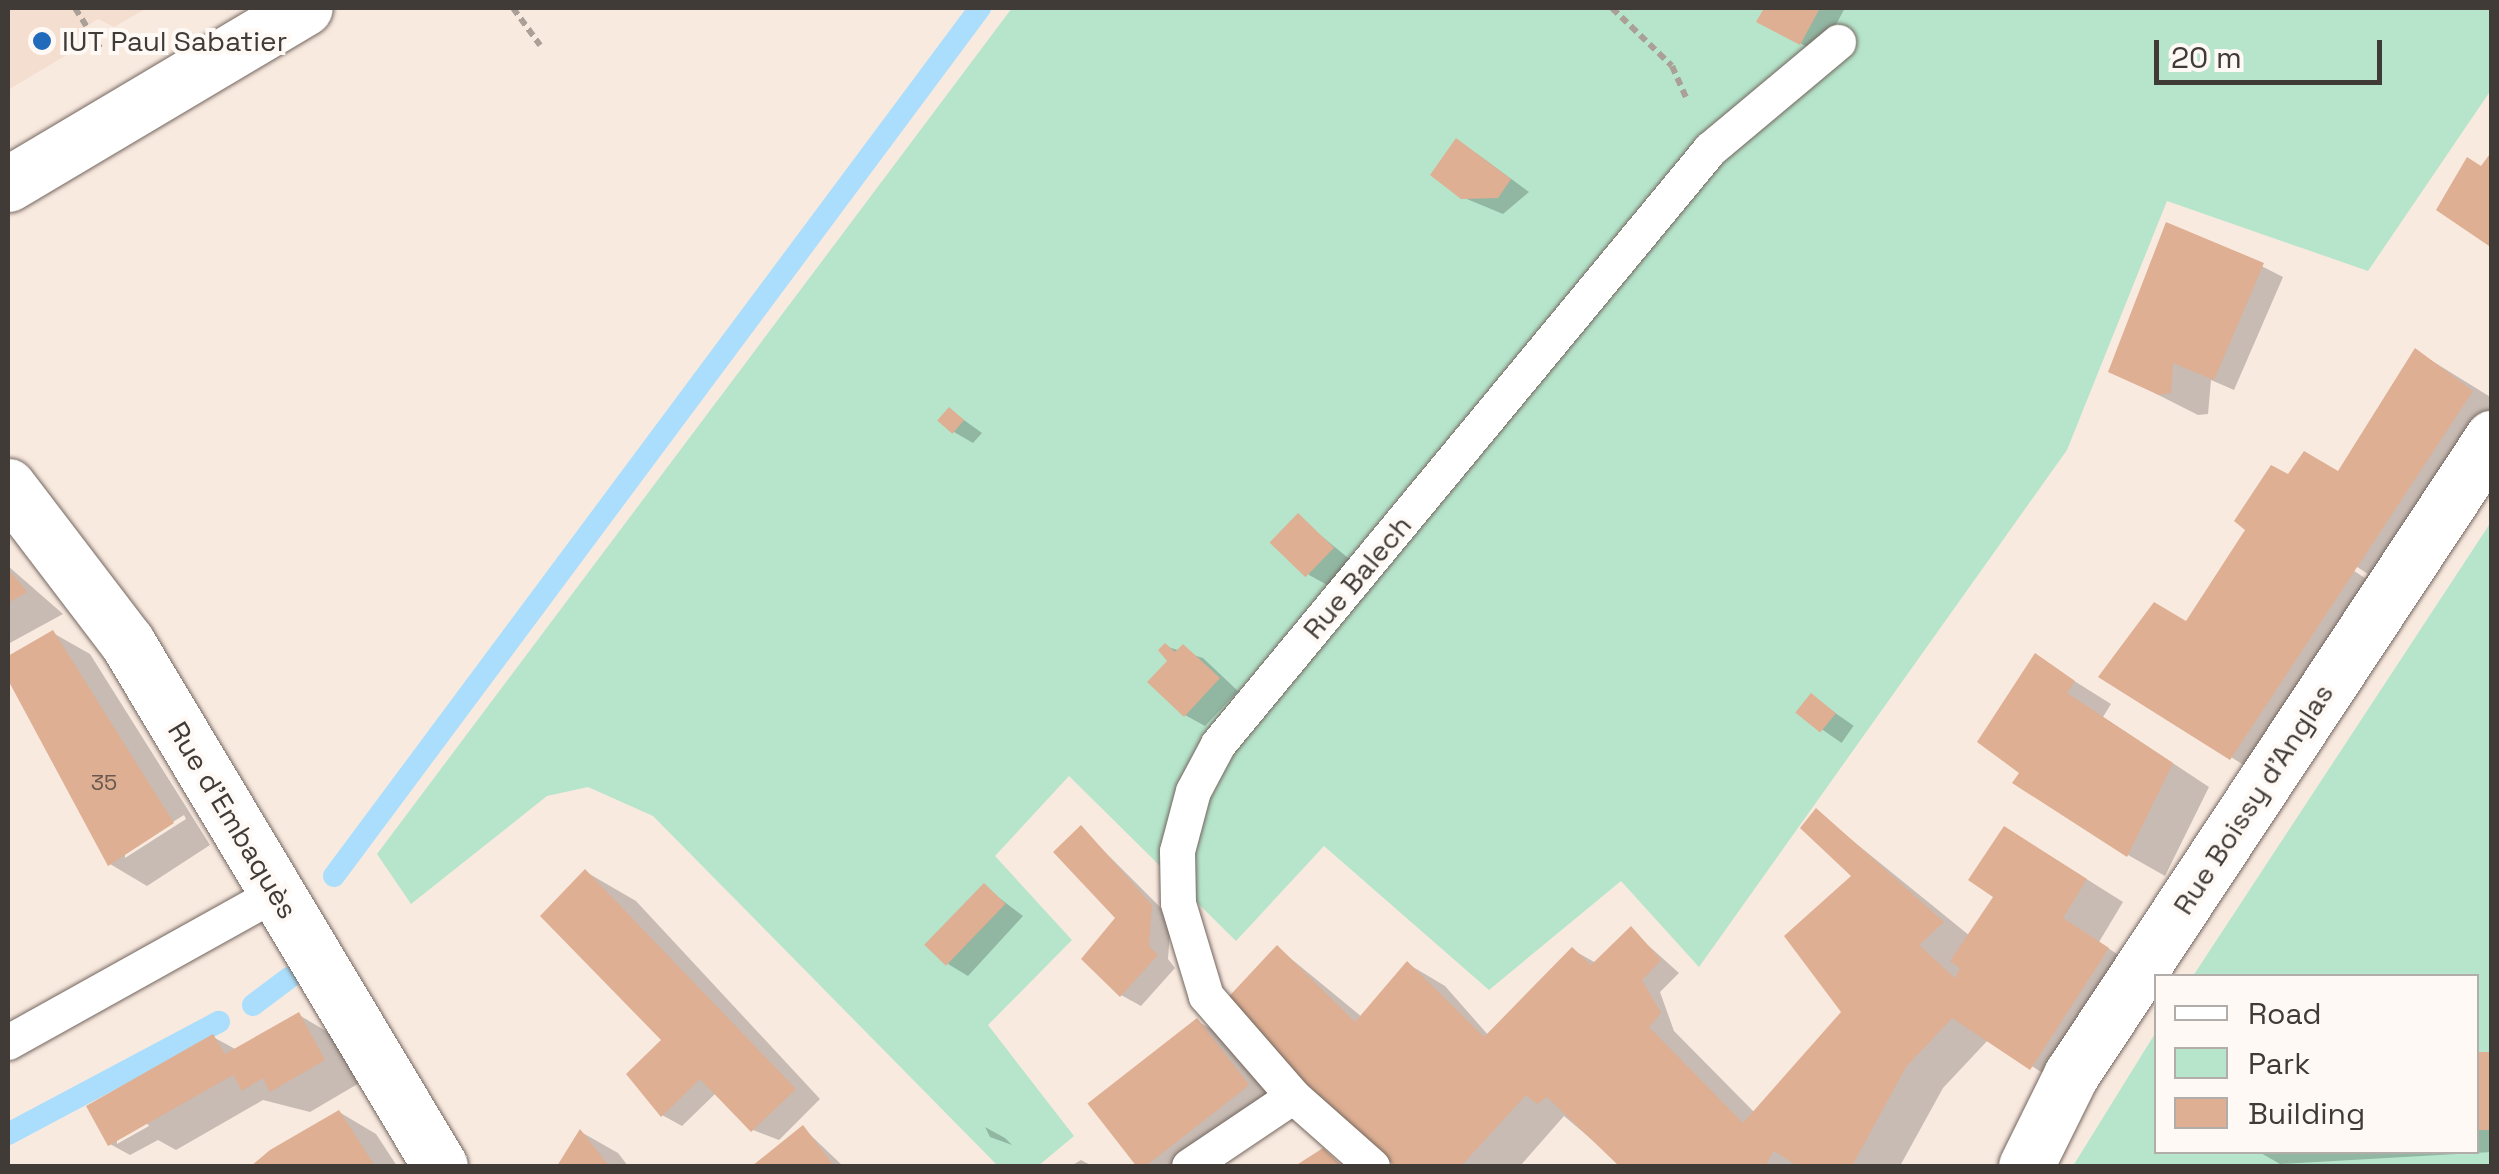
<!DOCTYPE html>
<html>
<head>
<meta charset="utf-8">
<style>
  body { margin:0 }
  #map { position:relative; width:2499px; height:1174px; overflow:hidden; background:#f9eae0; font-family:"Space Grotesk",sans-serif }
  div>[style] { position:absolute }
  .built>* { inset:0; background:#f4ded0 }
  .green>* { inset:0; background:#b6e5cc }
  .shadow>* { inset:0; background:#0003; transform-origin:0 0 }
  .stream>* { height:22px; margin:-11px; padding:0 11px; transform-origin:11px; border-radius:11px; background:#aadefc }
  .building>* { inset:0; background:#deaf93; transform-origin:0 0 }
  .path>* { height:6px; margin-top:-3px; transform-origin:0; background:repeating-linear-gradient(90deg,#aba098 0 8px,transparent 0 13px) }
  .roads { filter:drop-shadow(0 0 2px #73665e) drop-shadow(0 0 2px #73665e) }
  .lane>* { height:35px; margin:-17.5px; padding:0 17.5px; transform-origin:17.5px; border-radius:17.5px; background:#fff }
  .street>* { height:55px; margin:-27.5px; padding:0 27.5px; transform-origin:27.5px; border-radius:27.5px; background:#fff }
  .secondary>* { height:55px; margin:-27.5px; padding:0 27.5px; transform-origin:27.5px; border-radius:27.5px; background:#fff }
  .dots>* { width:28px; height:28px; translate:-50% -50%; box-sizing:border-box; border:5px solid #fff9f5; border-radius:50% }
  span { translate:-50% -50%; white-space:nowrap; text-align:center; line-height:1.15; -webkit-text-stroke:8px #fff9f5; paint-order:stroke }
  .number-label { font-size:22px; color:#68584e }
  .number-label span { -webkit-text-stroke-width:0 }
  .poi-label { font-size:28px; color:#413b37 }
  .left { translate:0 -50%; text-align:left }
  .street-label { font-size:28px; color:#413b37 }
  .frame { position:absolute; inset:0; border:10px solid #413b37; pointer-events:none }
  .legend { position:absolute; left:2154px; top:974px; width:325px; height:180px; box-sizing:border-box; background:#fff9f5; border:2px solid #b3ada9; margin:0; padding:12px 18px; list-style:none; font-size:30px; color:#413b37 }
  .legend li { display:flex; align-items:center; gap:20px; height:50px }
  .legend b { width:50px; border:2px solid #b3ada9 }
  .scale { position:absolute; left:2154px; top:40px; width:228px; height:45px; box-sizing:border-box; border:5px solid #413b37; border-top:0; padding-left:12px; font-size:30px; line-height:35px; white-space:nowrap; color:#413b37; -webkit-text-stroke:8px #fff9f5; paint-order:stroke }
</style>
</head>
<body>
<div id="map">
  <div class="built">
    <div style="clip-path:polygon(8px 8px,147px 8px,114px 27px,98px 19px,78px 32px,75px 50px,8px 90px)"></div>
  </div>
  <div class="green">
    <div style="clip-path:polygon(1012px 8px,2491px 8px,2491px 90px,2368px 271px,2167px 201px,2067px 450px,1699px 967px,1621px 881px,1489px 990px,1324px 846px,1236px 941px,1069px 776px,995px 856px,1072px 940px,988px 1025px,1074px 1136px,1038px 1166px,998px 1166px,653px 816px,588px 787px,547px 796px,411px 904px,377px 854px)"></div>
    <div style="clip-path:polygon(2491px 522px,2491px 1166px,2073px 1166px,2156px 1032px,2156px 1152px,2476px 1152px,2476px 976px,2193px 976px)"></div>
  </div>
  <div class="shadow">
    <div style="clip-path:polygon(1767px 8px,1845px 8px,1820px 54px,1760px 21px)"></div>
    <div style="clip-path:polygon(1476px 153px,1529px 192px,1503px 214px,1462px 197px)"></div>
    <div style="clip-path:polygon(2222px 246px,2283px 277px,2234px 390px,2211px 380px,2208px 414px,2198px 415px,2111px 371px)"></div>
    <div style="clip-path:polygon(evenodd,2416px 351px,2492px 398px,2492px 484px,2459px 533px,2438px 521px,2395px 588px,2377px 578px,2250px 769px,2102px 676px,2154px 606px,2187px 624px,2248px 529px,2237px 521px,2248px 502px,2258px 507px,2251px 498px,2272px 469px,2317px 494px,2291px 473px,2305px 454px,2338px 474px,2416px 351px,2266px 508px,2368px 574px,2365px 578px,2266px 514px,2266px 508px)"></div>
    <div style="clip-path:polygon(950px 410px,982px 433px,973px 443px,954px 432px)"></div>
    <div style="clip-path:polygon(1298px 517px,1352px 561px,1329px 586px,1309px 575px)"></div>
    <div style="clip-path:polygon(8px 566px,63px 614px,8px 644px)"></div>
    <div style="clip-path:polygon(evenodd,53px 633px,90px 654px,210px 845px,147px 886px,110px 864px,8px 676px,8px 659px,53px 633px,184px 815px,186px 819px,125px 858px,125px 852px,184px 815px)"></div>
    <div style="clip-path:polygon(1165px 646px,1203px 658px,1238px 691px,1205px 726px,1185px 715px)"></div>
    <div style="clip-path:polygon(2036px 657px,2111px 704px,2103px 717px,2209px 787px,2165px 876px,2128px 855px)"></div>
    <div style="left:1811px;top:696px;width:52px;height:21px;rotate:35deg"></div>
    <div style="clip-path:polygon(1816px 811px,1970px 936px,2042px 851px,2123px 902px,2099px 942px,2144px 972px,2068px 1089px,1989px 1039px,1943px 1088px,1900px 1166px,1623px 1166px,1564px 1116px,1520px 1166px,1401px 1166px,1225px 1005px,1278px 948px,1362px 1017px,1408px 964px,1445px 986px,1489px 1036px,1573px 950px,1596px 963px,1631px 930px,1679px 973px,1660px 992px,1674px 1031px,1755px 1113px,1845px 1012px,1855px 876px)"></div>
    <div style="clip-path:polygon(1081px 828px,1171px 918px,1168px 959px,1175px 968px,1141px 1006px,1121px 995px,1119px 918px)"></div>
    <div style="clip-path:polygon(586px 872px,636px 901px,820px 1099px,779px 1140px,753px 1130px,717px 1092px,682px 1126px,662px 1115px,673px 1049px)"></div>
    <div style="clip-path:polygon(985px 887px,1023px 916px,968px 976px,948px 964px)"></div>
    <div style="clip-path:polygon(evenodd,299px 1015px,336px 1037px,361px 1082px,310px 1112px,263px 1100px,176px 1150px,158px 1140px,130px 1155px,110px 1144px,213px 1037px,237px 1050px,299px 1015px,146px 1122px,149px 1126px,117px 1144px,117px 1138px,146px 1122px)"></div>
    <div style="clip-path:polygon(1197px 1021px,1234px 1042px,1286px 1107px,1210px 1166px,1139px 1166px,1090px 1103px)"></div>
    <div style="clip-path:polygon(2492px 1055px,2492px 1152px,2280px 1164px,2259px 1152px,2476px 1152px,2476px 1056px)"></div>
    <div style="clip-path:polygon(339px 1112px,376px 1134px,397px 1166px,254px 1166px)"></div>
    <div style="clip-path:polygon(985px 1127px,1005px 1138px,1012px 1145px,990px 1137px)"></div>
    <div style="clip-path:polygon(803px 1128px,843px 1166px,756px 1166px)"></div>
    <div style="clip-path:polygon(581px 1132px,618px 1153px,628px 1166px,560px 1166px)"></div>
    <div style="clip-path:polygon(1081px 1160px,1092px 1166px,1071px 1166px)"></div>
  </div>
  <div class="stream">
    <div style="left:334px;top:876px;width:1082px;rotate:-53.34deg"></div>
    <div style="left:253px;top:1005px;width:45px;rotate:-36.9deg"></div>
    <div style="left:8px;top:1134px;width:239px;rotate:-28deg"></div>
  </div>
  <div class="building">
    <div style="clip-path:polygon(1764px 8px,1820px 8px,1800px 45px,1756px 22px)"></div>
    <div style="clip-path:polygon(1456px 138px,1511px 179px,1498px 198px,1461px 199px,1430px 175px)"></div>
    <div style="clip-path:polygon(2492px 151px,2492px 248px,2436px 210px,2467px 157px,2481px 166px)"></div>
    <div style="clip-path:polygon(2166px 222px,2264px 263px,2214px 380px,2173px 363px,2171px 393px,2159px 395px,2108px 372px)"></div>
    <div style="clip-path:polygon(2415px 348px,2473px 391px,2230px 760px,2098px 677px,2154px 602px,2186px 621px,2245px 530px,2234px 521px,2271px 465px,2288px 474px,2304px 451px,2338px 471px)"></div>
    <div style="left:949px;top:407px;width:20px;height:18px;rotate:41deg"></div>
    <div style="left:1298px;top:513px;width:50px;height:41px;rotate:44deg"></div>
    <div style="clip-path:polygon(8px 569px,27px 592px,8px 603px)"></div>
    <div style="clip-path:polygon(53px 630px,174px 823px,108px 866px,8px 680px,8px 656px)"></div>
    <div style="clip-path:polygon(1165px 643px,1175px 652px,1183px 644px,1220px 678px,1184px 717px,1147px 682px,1167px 661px,1158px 650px)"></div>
    <div style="clip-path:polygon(2035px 653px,2075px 681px,2067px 693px,2173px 763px,2127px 857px,2012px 783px,2019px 773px,1977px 742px)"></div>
    <div style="left:1811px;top:693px;width:32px;height:25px;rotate:39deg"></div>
    <div style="clip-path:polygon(1816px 808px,1944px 922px,1919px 945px,1955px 978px,1960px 968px,1950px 961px,1993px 897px,1968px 880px,2004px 826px,2087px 879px,2063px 918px,2109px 948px,2030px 1070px,1952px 1018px,1906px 1067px,1852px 1166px,1798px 1166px,1774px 1151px,1765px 1166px,1619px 1166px,1547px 1097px,1537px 1104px,1526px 1095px,1461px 1166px,1395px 1166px,1221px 1005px,1277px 945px,1355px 1022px,1407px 961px,1484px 1037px,1572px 947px,1591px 965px,1631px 926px,1661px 960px,1642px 980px,1661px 1013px,1649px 1027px,1743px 1123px,1841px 1012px,1784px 936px,1851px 876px,1800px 828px)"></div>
    <div style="clip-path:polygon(1081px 825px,1152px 905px,1149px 946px,1158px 955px,1120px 997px,1081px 959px,1115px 918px,1053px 852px)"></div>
    <div style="clip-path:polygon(585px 869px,796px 1089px,751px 1132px,700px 1079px,661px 1117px,626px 1074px,661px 1040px,540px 916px)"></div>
    <div style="left:984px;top:883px;width:30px;height:86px;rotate:44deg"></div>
    <div style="clip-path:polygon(299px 1012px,325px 1060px,270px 1092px,263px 1078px,242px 1091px,233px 1075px,108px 1146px,86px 1106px,213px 1034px,225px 1054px)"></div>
    <div style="left:1197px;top:1018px;width:85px;height:139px;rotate:52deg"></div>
    <div style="left:2492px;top:1052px;width:78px;height:16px;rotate:90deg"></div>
    <div style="clip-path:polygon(339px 1110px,375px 1166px,251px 1166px,270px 1150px)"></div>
    <div style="clip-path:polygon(803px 1125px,834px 1166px,752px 1166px)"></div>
    <div style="clip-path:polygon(580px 1129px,609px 1166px,557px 1166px)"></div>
    <div style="clip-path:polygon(1323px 1148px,1342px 1166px,1295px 1166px)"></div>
  </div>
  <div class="path">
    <div style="left:75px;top:8px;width:51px;rotate:57.9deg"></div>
    <div style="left:513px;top:8px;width:46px;rotate:53.9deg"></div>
    <div style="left:1612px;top:8px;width:83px;rotate:44deg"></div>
    <div style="left:1672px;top:66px;width:34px;rotate:66deg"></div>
  </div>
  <div class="roads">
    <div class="lane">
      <div style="left:8px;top:1042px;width:307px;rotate:-29.1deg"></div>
      <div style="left:1189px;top:1166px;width:125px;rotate:-33.9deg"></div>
      <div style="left:1372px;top:1166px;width:106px;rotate:-138.5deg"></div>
      <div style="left:1293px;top:1096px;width:133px;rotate:-131deg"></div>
      <div style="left:1206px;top:996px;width:97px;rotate:-106.8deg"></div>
      <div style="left:1178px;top:903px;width:52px;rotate:-91.1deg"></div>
      <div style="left:1177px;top:851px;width:62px;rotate:-75.1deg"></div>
      <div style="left:1193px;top:791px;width:53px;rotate:-62deg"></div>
      <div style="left:1218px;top:744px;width:772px;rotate:-50.41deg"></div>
      <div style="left:1710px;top:149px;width:167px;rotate:-39.9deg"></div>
    </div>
    <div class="street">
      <div style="left:8px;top:184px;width:345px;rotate:-30.7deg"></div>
      <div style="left:2026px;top:1166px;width:102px;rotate:-63.7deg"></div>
      <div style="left:2071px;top:1075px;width:764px;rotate:-56.54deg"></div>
    </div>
    <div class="secondary">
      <div style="left:8px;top:486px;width:196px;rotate:52.7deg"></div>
      <div style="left:127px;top:642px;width:610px;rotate:59.15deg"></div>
    </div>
  </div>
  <div class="dots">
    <div style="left:42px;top:41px;background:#226bbb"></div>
  </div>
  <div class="number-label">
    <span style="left:104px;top:783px">35</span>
  </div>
  <div class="poi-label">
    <span class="left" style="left:62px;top:41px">IUT Paul Sabatier</span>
  </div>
  <div class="street-label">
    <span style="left:1357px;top:577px;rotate:-50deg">Rue Balech</span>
    <span style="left:2253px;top:799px;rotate:-57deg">Rue Boissy d'Anglas</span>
    <span style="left:233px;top:820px;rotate:59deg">Rue d'Embaquès</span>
  </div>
  <div class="frame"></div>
  <ul class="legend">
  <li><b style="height:12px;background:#fff"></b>Road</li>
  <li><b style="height:28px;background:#b6e5cc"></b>Park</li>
  <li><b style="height:28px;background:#deaf93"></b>Building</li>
  </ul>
  <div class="scale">20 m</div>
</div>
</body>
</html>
